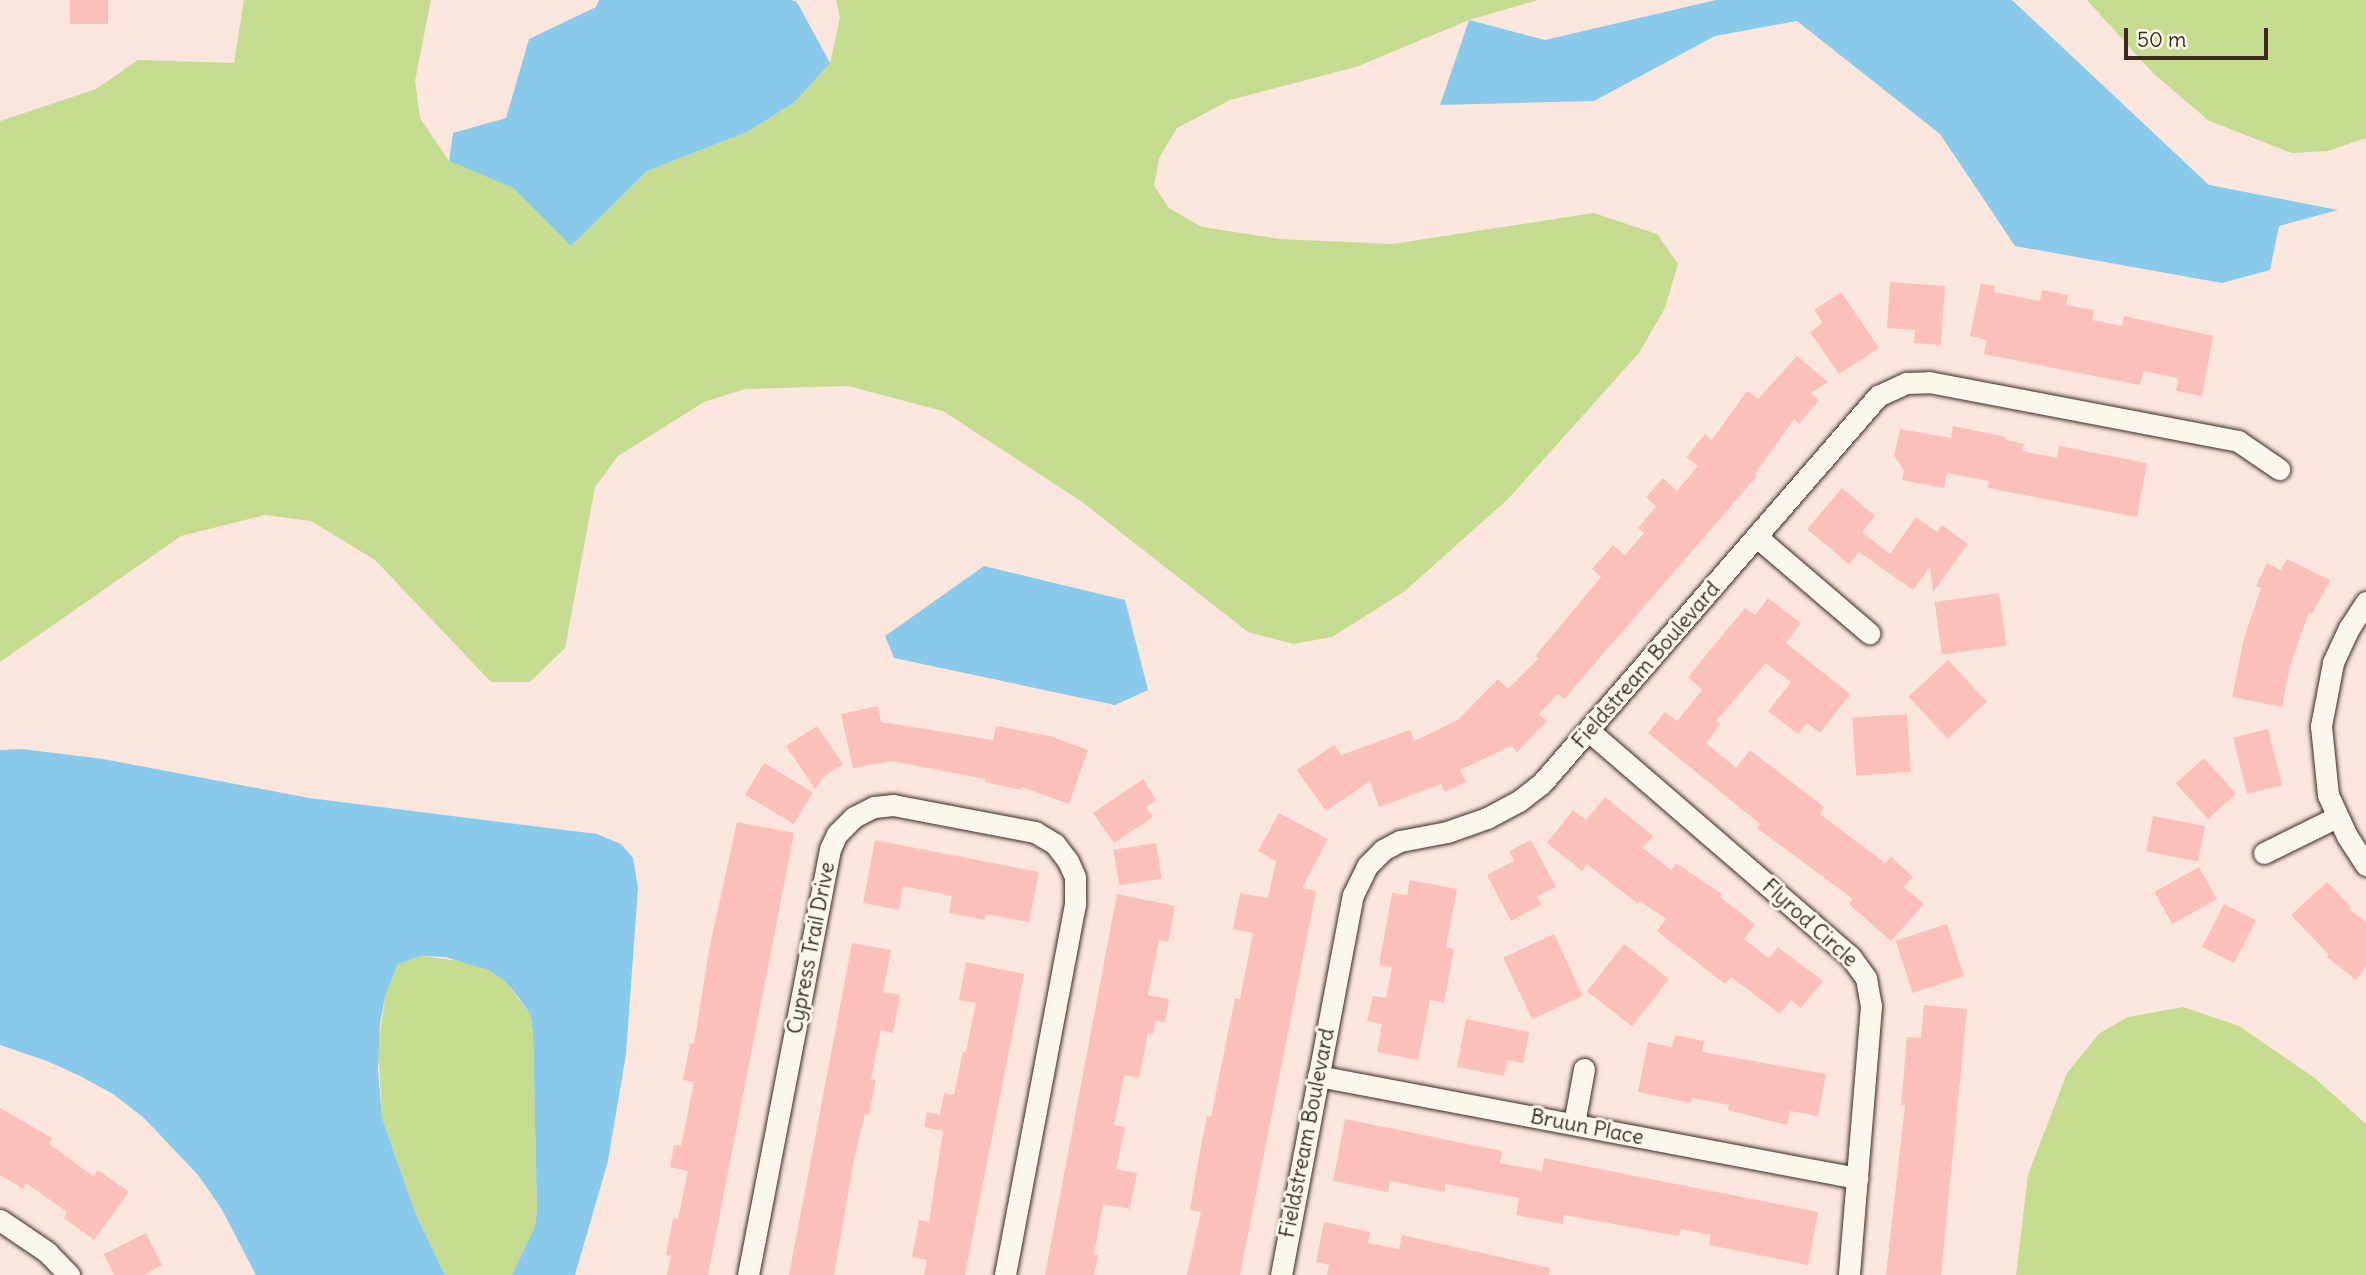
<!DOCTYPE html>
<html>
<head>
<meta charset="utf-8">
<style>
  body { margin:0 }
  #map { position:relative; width:2366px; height:1275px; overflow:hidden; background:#fbe6dd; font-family:Delius,sans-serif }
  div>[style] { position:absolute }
  .green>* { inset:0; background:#c5db90 }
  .water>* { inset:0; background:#89caea }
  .building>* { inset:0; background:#fcc0bb; transform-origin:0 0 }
  .roads { filter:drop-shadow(0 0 2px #3b2a1e) drop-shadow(0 0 2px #3b2a1e) }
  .minor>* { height:21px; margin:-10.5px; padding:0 10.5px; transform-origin:10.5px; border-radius:10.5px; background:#fbf7ec }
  span { translate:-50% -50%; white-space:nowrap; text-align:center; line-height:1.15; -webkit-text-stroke:6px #fbf7ec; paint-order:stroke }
  .street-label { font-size:21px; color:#3b2a1e }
  .scale { position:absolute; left:2124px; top:28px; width:144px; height:32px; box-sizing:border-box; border:4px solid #3b2a1e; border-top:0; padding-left:9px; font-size:21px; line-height:24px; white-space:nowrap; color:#3b2a1e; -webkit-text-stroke:5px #fbf7ec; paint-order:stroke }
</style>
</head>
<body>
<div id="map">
  <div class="green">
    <div style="clip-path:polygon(244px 0,431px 0,415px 81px,420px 118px,449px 161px,513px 188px,571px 246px,647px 171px,747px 132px,795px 102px,830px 63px,840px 18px,836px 0,1538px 0,1469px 20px,1356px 67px,1230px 100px,1177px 128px,1159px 158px,1154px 186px,1169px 208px,1202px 227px,1280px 239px,1392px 244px,1594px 213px,1657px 234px,1678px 264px,1665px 308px,1639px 353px,1508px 499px,1405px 591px,1332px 637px,1293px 644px,1248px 632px,1082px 502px,943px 411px,848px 386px,745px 389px,704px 402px,618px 456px,595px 487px,565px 648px,530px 682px,491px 682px,375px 560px,311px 521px,265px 515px,181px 536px,0 662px,0 121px,96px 89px,138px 60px,234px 63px)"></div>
    <div style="clip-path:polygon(2087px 0,2366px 0,2366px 138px,2328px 151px,2292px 153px,2209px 121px,2153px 73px)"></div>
    <div style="clip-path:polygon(421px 956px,468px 962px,489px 970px,506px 982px,530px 1014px,533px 1033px,537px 1210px,535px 1226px,512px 1275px,445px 1275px,416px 1215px,382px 1118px,378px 1046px,386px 993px,398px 964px)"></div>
    <div style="clip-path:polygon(2183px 1007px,2239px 1026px,2316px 1079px,2366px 1124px,2366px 1275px,2016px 1275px,2028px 1175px,2067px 1073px,2100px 1033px,2128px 1017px)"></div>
  </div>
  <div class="water">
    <div style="clip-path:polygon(599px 0,792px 0,797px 2px,830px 63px,795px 102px,747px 132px,647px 171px,571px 246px,513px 188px,449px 161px,453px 133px,506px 118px,529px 39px,596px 7px)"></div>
    <div style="clip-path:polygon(1716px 0,2012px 0,2209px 185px,2338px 210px,2279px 226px,2270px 270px,2222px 283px,2015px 246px,1940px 134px,1797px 21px,1715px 36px,1594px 101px,1440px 105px,1469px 20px,1545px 40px)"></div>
    <div style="clip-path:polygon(984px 566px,1125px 600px,1148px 690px,1115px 705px,894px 658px,885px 636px)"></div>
    <div style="clip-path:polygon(22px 749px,103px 759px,309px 798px,597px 834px,621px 844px,633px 858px,638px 888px,626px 1054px,608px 1161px,575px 1275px,512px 1275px,535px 1226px,537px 1210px,533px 1033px,530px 1014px,519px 998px,506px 982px,489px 970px,445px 957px,421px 956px,398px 964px,386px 993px,380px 1023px,378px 1070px,382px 1118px,416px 1215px,445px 1275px,256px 1275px,221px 1208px,198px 1175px,144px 1118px,113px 1094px,80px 1076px,47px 1061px,0 1045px,0 750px)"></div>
  </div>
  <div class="building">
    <div style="left:70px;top:0;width:38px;height:24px"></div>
    <div style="clip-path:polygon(1890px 282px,1945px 286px,1941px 345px,1914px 343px,1915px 330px,1887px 328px)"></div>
    <div style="clip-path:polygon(1981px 284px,1995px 286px,1994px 292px,2040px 301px,2042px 290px,2068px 295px,2066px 305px,2094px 310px,2092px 320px,2122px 326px,2124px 316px,2213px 336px,2202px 396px,2176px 391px,2178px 378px,2143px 371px,2140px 385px,1984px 354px,1987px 340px,1970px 336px)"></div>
    <div style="clip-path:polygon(1841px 292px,1879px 348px,1839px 374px,1810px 332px,1823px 323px,1814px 310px)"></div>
    <div style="clip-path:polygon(1797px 356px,1828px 382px,1811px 393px,1819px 400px,1799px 424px,1794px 419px,1755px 474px,1757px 476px,1564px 699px,1558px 694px,1539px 714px,1547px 721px,1517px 752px,1511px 746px,1460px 770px,1466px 782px,1445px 792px,1441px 784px,1379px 807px,1370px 781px,1326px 811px,1297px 770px,1334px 745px,1341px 755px,1410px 730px,1414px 741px,1458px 720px,1498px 679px,1508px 689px,1539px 658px,1535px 656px,1601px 577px,1592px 569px,1613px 545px,1625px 555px,1644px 533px,1638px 528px,1656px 507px,1646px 497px,1663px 478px,1677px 491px,1698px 466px,1686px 457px,1705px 434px,1712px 440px,1747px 391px,1758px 399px)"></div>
    <div style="clip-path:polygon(1953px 426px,2006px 437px,2006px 440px,2024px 444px,2022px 451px,2057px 458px,2059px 446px,2147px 463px,2137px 517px,1988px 488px,1989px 481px,1947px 473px,1944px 488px,1902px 480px,1904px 470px,1894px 456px,1900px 429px,1951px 438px)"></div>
    <div style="clip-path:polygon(1842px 488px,1875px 516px,1862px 532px,1890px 554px,1916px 517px,1937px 532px,1942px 525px,1968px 544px,1933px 592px,1930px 567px,1913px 590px,1859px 552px,1849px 564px,1807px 529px)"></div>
    <div style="clip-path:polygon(2287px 559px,2330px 580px,2312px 614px,2309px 612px,2290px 666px,2282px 707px,2232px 697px,2244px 638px,2261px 588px,2256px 586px,2267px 563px,2281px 570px)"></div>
    <div style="left:1999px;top:593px;width:53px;height:65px;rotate:82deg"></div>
    <div style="clip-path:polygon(1768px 598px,1801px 623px,1786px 643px,1850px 694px,1820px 733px,1807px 723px,1798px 734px,1768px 711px,1791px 682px,1766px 663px,1716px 721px,1720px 724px,1706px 743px,1736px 768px,1750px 750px,1824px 807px,1820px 814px,1885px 863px,1891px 857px,1913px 877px,1904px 887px,1924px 904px,1891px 941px,1849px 904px,1853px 899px,1757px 828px,1760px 824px,1648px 733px,1665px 712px,1677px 721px,1702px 690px,1688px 677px,1745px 608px,1755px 615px)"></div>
    <div style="left:1948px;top:660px;width:57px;height:54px;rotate:47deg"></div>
    <div style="clip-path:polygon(878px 706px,881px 722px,993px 740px,996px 726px,1050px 736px,1088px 750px,1069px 804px,1022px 787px,1021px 790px,985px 782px,985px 779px,892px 761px,853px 768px,841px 714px)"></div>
    <div style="left:1907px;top:714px;width:58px;height:55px;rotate:86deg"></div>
    <div style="clip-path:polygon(817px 726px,843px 764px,822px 778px,815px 789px,786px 746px)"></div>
    <div style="left:2268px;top:729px;width:58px;height:36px;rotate:76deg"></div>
    <div style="left:2204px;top:758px;width:48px;height:38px;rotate:48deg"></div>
    <div style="left:764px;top:763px;width:57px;height:37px;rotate:31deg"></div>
    <div style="clip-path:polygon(1143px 779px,1156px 800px,1146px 807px,1153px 817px,1114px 843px,1093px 813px)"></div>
    <div style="clip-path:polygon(1605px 797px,1653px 836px,1643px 848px,1671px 870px,1676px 863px,1722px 894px,1720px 897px,1755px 924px,1744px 939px,1769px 958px,1778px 947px,1823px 981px,1801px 1008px,1791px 1000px,1780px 1014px,1731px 977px,1725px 984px,1657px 931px,1666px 919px,1640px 901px,1638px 904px,1587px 864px,1582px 871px,1547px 843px,1573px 810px,1586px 820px)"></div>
    <div style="clip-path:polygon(1279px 813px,1328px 839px,1302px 888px,1316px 891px,1240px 1275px,1187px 1275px,1201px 1212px,1190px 1210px,1199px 1156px,1207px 1116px,1211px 1117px,1235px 998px,1240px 999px,1253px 933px,1233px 929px,1240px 893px,1268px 898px,1276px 861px,1258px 851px)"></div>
    <div style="left:2153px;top:816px;width:53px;height:36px;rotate:11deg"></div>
    <div style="clip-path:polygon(737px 822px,794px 833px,708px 1275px,667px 1275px,671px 1256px,666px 1255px,673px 1218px,678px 1219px,688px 1171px,670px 1167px,674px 1145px,681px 1146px,694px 1082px,683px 1080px,690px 1043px,694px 1044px,709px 950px)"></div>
    <div style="clip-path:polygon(875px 840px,1039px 872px,1029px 922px,986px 914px,985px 920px,949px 913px,952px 896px,903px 886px,899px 910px,863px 903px)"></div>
    <div style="clip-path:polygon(1531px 840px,1556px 887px,1537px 896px,1541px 905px,1511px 921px,1487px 875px,1514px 861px,1509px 851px)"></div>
    <div style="left:1156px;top:843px;width:36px;height:43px;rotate:81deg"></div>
    <div style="left:2199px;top:867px;width:37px;height:51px;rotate:61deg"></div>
    <div style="clip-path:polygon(1410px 880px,1457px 889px,1446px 947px,1454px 949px,1444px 1003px,1430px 1000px,1418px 1060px,1377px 1052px,1382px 1024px,1367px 1021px,1373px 996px,1386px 998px,1392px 967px,1379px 965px,1392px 893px,1407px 895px)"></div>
    <div style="clip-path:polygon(2327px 882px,2351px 907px,2349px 909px,2366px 922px,2366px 966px,2356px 980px,2327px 957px,2329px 955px,2291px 915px)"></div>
    <div style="clip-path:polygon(1117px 894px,1175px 906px,1168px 942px,1159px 940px,1148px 995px,1169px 999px,1165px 1022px,1155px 1021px,1153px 1034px,1148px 1033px,1139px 1078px,1124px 1075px,1114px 1125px,1125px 1127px,1116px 1169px,1137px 1173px,1130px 1209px,1103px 1204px,1094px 1255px,1098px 1255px,1094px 1275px,1045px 1275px)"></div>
    <div style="left:2224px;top:904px;width:36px;height:48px;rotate:27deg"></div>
    <div style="left:1947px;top:924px;width:55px;height:54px;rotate:72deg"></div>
    <div style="left:1554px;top:934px;width:68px;height:56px;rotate:65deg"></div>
    <div style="clip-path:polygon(852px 943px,891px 950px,883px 992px,900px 995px,893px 1033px,881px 1030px,871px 1079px,876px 1080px,869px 1115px,865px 1114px,854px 1159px,834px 1275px,789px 1275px)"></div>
    <div style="left:1624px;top:944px;width:57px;height:60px;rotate:38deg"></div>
    <div style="clip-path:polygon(966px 962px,1024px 974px,965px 1275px,924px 1275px,927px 1260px,912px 1257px,919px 1220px,929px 1222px,943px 1131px,924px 1127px,927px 1112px,940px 1115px,944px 1093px,954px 1095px,963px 1052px,966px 1052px,976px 1003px,959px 1000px)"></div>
    <div style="clip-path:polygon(1924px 1005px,1967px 1009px,1941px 1275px,1886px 1275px,1905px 1105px,1901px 1105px,1907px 1037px,1921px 1038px)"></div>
    <div style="clip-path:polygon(1466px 1019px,1529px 1032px,1523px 1063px,1507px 1060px,1504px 1076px,1457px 1067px)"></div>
    <div style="clip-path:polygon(1675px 1035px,1704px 1041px,1702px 1052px,1826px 1074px,1818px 1116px,1790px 1111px,1787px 1125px,1728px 1110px,1729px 1105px,1692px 1098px,1691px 1103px,1638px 1092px,1648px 1042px,1672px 1047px)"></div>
    <div style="clip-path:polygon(0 1108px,52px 1138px,49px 1144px,93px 1176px,98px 1170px,129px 1192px,94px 1240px,64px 1218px,67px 1212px,26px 1183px,23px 1189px,0 1175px)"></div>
    <div style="clip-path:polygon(1345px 1119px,1502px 1151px,1500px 1163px,1542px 1171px,1544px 1158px,1818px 1212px,1808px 1265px,1709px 1245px,1711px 1235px,1681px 1229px,1679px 1236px,1564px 1215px,1563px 1224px,1516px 1215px,1519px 1198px,1446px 1184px,1445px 1192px,1390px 1181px,1388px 1192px,1333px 1181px)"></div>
    <div style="clip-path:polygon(1324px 1222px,1370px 1232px,1368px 1243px,1399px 1249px,1402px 1235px,1550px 1268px,1549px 1275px,1327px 1275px,1329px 1265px,1316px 1262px)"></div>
    <div style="clip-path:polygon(146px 1233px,162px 1265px,144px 1275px,114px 1275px,104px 1254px)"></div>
  </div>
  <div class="roads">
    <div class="minor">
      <div style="left:1757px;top:537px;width:148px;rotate:40.6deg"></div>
      <div style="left:2366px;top:602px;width:31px;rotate:123deg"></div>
      <div style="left:2349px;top:628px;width:38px;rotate:115deg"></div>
      <div style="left:2333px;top:663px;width:64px;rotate:100.8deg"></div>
      <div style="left:2321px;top:726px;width:69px;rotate:84.2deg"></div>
      <div style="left:2328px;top:795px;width:45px;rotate:65.1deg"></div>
      <div style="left:2347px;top:836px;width:35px;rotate:57deg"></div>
      <div style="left:1589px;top:731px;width:345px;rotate:40.8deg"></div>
      <div style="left:1850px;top:956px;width:27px;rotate:54deg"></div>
      <div style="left:1866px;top:978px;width:28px;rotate:80deg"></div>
      <div style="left:1871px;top:1006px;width:270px;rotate:94.7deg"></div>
      <div style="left:2264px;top:853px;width:81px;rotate:-26.3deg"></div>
      <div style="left:1318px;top:1076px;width:549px;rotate:10.72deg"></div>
      <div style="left:1574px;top:1124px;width:56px;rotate:-79.7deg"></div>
      <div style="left:0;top:1220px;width:57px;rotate:34.2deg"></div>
      <div style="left:47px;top:1252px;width:32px;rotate:46deg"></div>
      <div style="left:748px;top:1275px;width:434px;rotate:-79.1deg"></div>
      <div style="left:830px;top:849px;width:17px;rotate:-65deg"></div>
      <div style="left:837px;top:834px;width:24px;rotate:-45deg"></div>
      <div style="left:854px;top:817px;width:22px;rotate:-27deg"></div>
      <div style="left:874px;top:807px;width:19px;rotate:-6deg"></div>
      <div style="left:893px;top:805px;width:145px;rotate:10.8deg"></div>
      <div style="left:1035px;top:832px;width:23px;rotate:31deg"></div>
      <div style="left:1055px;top:844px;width:21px;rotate:53deg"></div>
      <div style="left:1068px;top:861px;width:17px;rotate:66deg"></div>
      <div style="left:1075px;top:877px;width:27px;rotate:90deg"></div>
      <div style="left:1075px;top:904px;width:378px;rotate:100.7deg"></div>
      <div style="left:1281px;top:1275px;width:387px;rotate:-79.3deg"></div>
      <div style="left:1353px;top:895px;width:32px;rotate:-64deg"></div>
      <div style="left:1367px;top:866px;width:23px;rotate:-45deg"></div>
      <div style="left:1383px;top:850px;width:19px;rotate:-28deg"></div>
      <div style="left:1400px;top:841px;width:48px;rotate:-10.8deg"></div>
      <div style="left:1447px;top:832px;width:42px;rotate:-19.3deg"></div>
      <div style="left:1487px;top:818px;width:36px;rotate:-28deg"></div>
      <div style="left:1519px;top:801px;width:29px;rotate:-38deg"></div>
      <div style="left:1542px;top:783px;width:513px;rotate:-49.03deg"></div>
      <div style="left:1878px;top:396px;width:31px;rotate:-25deg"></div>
      <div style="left:1906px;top:383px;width:23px;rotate:-2deg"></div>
      <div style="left:1929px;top:382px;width:315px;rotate:10.8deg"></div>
      <div style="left:2238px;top:441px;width:50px;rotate:34.3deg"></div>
    </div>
  </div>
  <div class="street-label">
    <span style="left:1646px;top:665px;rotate:-49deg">Fieldstream Boulevard</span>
    <span style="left:1810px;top:923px;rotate:42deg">Flyrod Circle</span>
    <span style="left:811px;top:948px;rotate:-79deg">Cypress Trail Drive</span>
    <span style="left:1587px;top:1127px;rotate:11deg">Bruun Place</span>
    <span style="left:1307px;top:1133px;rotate:-79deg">Fieldstream Boulevard</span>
  </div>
  <div class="scale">50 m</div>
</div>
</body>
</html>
